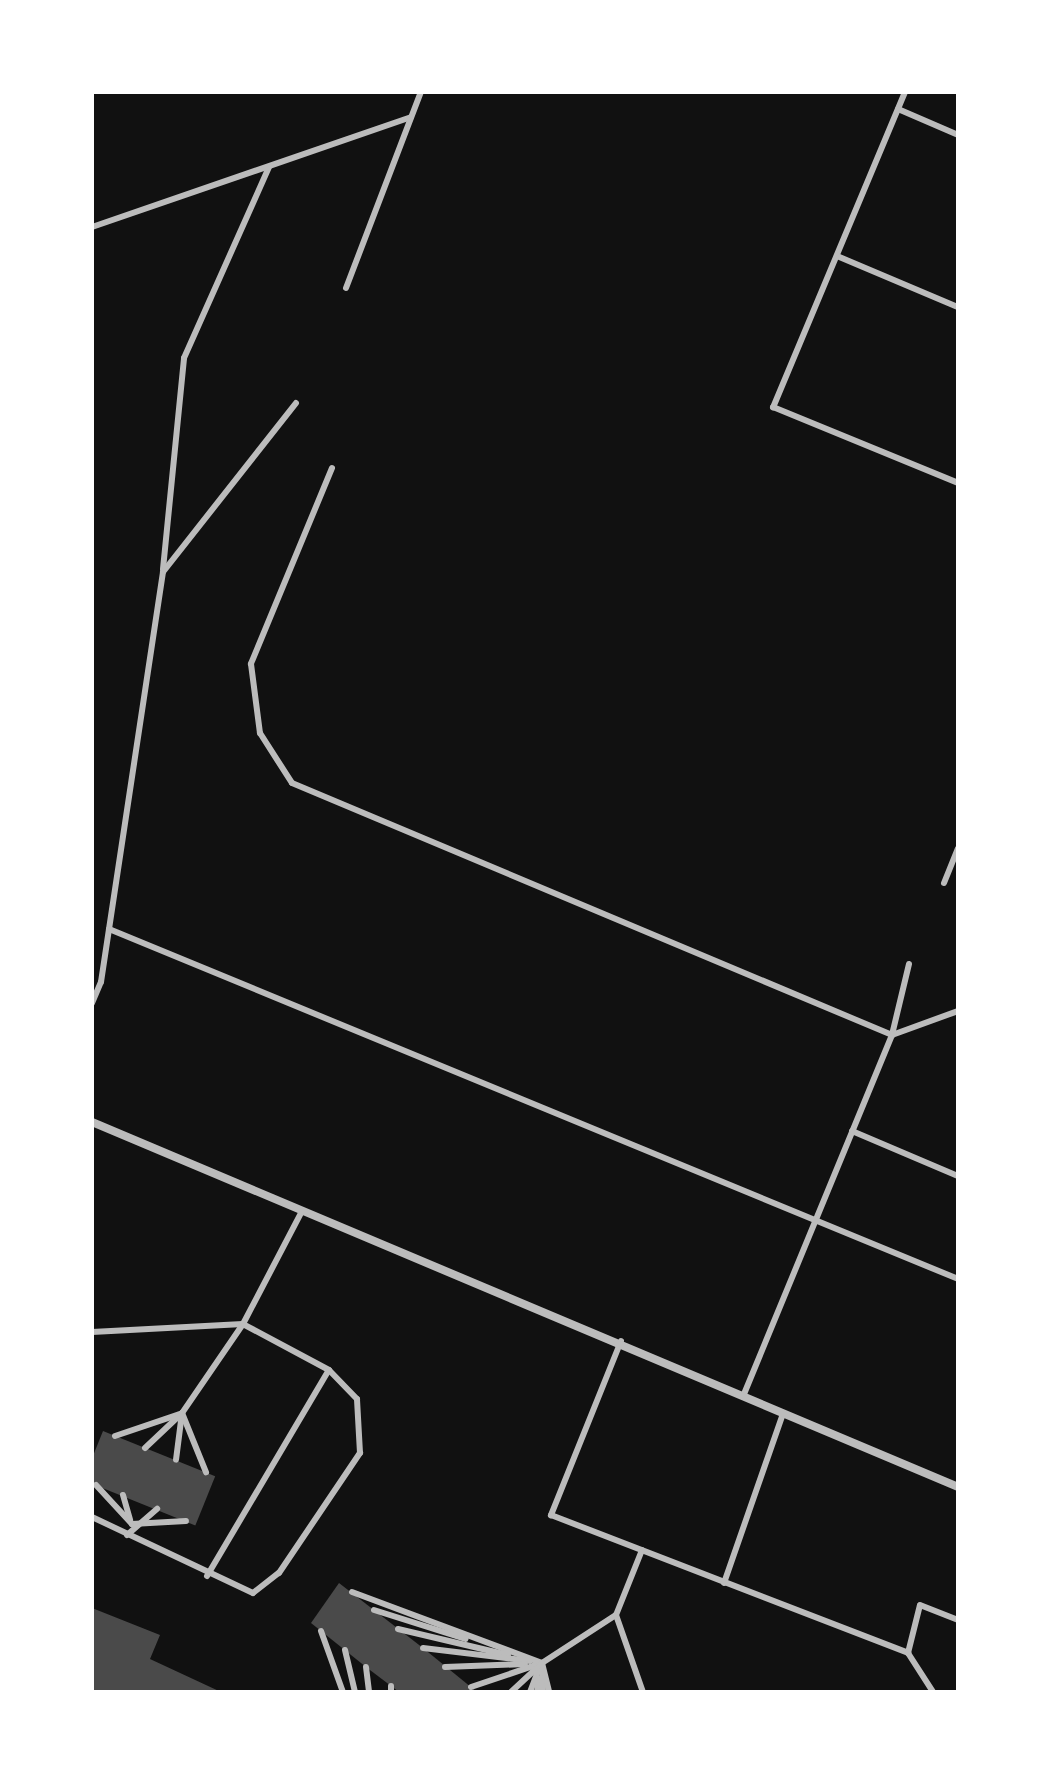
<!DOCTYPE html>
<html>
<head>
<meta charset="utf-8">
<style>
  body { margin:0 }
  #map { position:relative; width:1050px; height:1784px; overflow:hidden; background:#111; font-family:"Alegreya Sans",sans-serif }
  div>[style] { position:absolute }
  .building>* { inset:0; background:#4a4a4a; transform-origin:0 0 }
  .service>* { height:6px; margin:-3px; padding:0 3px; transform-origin:3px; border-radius:3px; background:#bcbcbc }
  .minor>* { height:8px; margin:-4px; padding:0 4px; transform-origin:4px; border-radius:4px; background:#bcbcbc }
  span { translate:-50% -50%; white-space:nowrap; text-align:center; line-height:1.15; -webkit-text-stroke:7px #fff; paint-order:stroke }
  .frame { position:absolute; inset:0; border:94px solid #fff; pointer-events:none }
</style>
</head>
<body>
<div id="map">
  <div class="building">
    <div style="left:103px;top:1431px;width:121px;height:53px;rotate:22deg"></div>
    <div style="clip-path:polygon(339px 1583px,423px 1648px,477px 1692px,399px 1692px,366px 1667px,311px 1623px)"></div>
    <div style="clip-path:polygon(92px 1608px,160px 1635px,150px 1659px,221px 1692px,92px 1692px)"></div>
  </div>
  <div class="service">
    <div style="left:905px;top:92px;width:342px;rotate:112.7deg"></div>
    <div style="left:773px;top:407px;width:200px;rotate:22.3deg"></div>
    <div style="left:898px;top:109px;width:65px;rotate:23.4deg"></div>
    <div style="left:92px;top:227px;width:337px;rotate:-19deg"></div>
    <div style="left:837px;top:256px;width:131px;rotate:22.9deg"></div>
    <div style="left:346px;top:288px;width:210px;rotate:-69.1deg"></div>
    <div style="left:332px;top:468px;width:212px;rotate:112.5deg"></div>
    <div style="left:251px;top:664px;width:70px;rotate:82.6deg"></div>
    <div style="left:260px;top:733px;width:59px;rotate:57.4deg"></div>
    <div style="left:292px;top:783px;width:651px;rotate:22.78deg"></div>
    <div style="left:892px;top:1035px;width:391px;rotate:112.4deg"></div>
    <div style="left:163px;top:569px;width:212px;rotate:-84.3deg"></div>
    <div style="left:184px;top:358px;width:209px;rotate:-66deg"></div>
    <div style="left:944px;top:883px;width:37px;rotate:-68deg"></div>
    <div style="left:109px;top:929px;width:918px;rotate:22.4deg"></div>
    <div style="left:909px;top:964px;width:73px;rotate:103.5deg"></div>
    <div style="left:892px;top:1035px;width:70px;rotate:-20deg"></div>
    <div style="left:92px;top:1003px;width:23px;rotate:-67deg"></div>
    <div style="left:101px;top:982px;width:415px;rotate:-81.4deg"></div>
    <div style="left:163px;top:572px;width:215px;rotate:-51.8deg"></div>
    <div style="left:852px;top:1131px;width:115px;rotate:23deg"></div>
    <div style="left:92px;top:1332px;width:151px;rotate:-3deg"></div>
    <div style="left:243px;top:1324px;width:127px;rotate:-62.4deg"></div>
    <div style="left:621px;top:1341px;width:188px;rotate:111.9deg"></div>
    <div style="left:551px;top:1515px;width:383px;rotate:21.1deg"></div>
    <div style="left:908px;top:1653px;width:46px;rotate:57.3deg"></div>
    <div style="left:115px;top:1436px;width:69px;rotate:-18.7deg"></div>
    <div style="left:145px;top:1448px;width:51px;rotate:-43.4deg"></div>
    <div style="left:182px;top:1413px;width:47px;rotate:97.3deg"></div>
    <div style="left:96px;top:1485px;width:53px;rotate:47.3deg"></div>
    <div style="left:132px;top:1524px;width:54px;rotate:-3.2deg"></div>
    <div style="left:123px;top:1495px;width:26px;rotate:74deg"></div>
    <div style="left:92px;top:1517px;width:178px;rotate:25.3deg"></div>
    <div style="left:253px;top:1593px;width:33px;rotate:-38deg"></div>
    <div style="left:279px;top:1573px;width:145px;rotate:-56deg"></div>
    <div style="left:360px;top:1453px;width:54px;rotate:-93.2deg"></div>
    <div style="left:357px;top:1399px;width:40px;rotate:-134deg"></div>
    <div style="left:329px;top:1370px;width:98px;rotate:-151.9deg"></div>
    <div style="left:243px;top:1324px;width:108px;rotate:124.4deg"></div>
    <div style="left:182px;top:1413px;width:64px;rotate:67.9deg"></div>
    <div style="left:127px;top:1535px;width:40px;rotate:-41deg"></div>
    <div style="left:642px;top:1550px;width:70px;rotate:111.8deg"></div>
    <div style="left:616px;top:1615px;width:82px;rotate:70.7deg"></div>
    <div style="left:207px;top:1576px;width:239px;rotate:-59.4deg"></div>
    <div style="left:724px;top:1583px;width:179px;rotate:-70.8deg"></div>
    <div style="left:352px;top:1592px;width:203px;rotate:20.5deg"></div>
    <div style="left:542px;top:1663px;width:88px;rotate:-33deg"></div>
    <div style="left:374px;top:1610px;width:96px;rotate:17.5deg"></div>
    <div style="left:398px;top:1629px;width:113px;rotate:13.3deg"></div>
    <div style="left:321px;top:1631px;width:65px;rotate:70.2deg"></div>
    <div style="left:423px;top:1648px;width:108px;rotate:6.9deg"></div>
    <div style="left:345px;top:1650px;width:43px;rotate:76.6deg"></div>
    <div style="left:908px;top:1653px;width:49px;rotate:-76deg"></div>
    <div style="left:920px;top:1605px;width:41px;rotate:21.5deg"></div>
    <div style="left:366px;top:1667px;width:25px;rotate:83deg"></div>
    <div style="left:445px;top:1667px;width:80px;rotate:-2.1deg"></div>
    <div style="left:471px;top:1687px;width:75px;rotate:-18.7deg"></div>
    <div style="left:391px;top:1692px;width:6px;rotate:-90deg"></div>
    <div style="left:511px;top:1692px;width:40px;rotate:-43deg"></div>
    <div style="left:530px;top:1692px;width:31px;rotate:-69deg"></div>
    <div style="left:537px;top:1692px;width:14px;rotate:-82deg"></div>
    <div style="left:543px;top:1692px;width:29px;rotate:-92deg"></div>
    <div style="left:542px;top:1663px;width:30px;rotate:76deg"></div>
  </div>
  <div class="minor">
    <div style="left:92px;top:1122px;width:940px;rotate:22.85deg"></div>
  </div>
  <div class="frame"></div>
</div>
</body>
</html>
